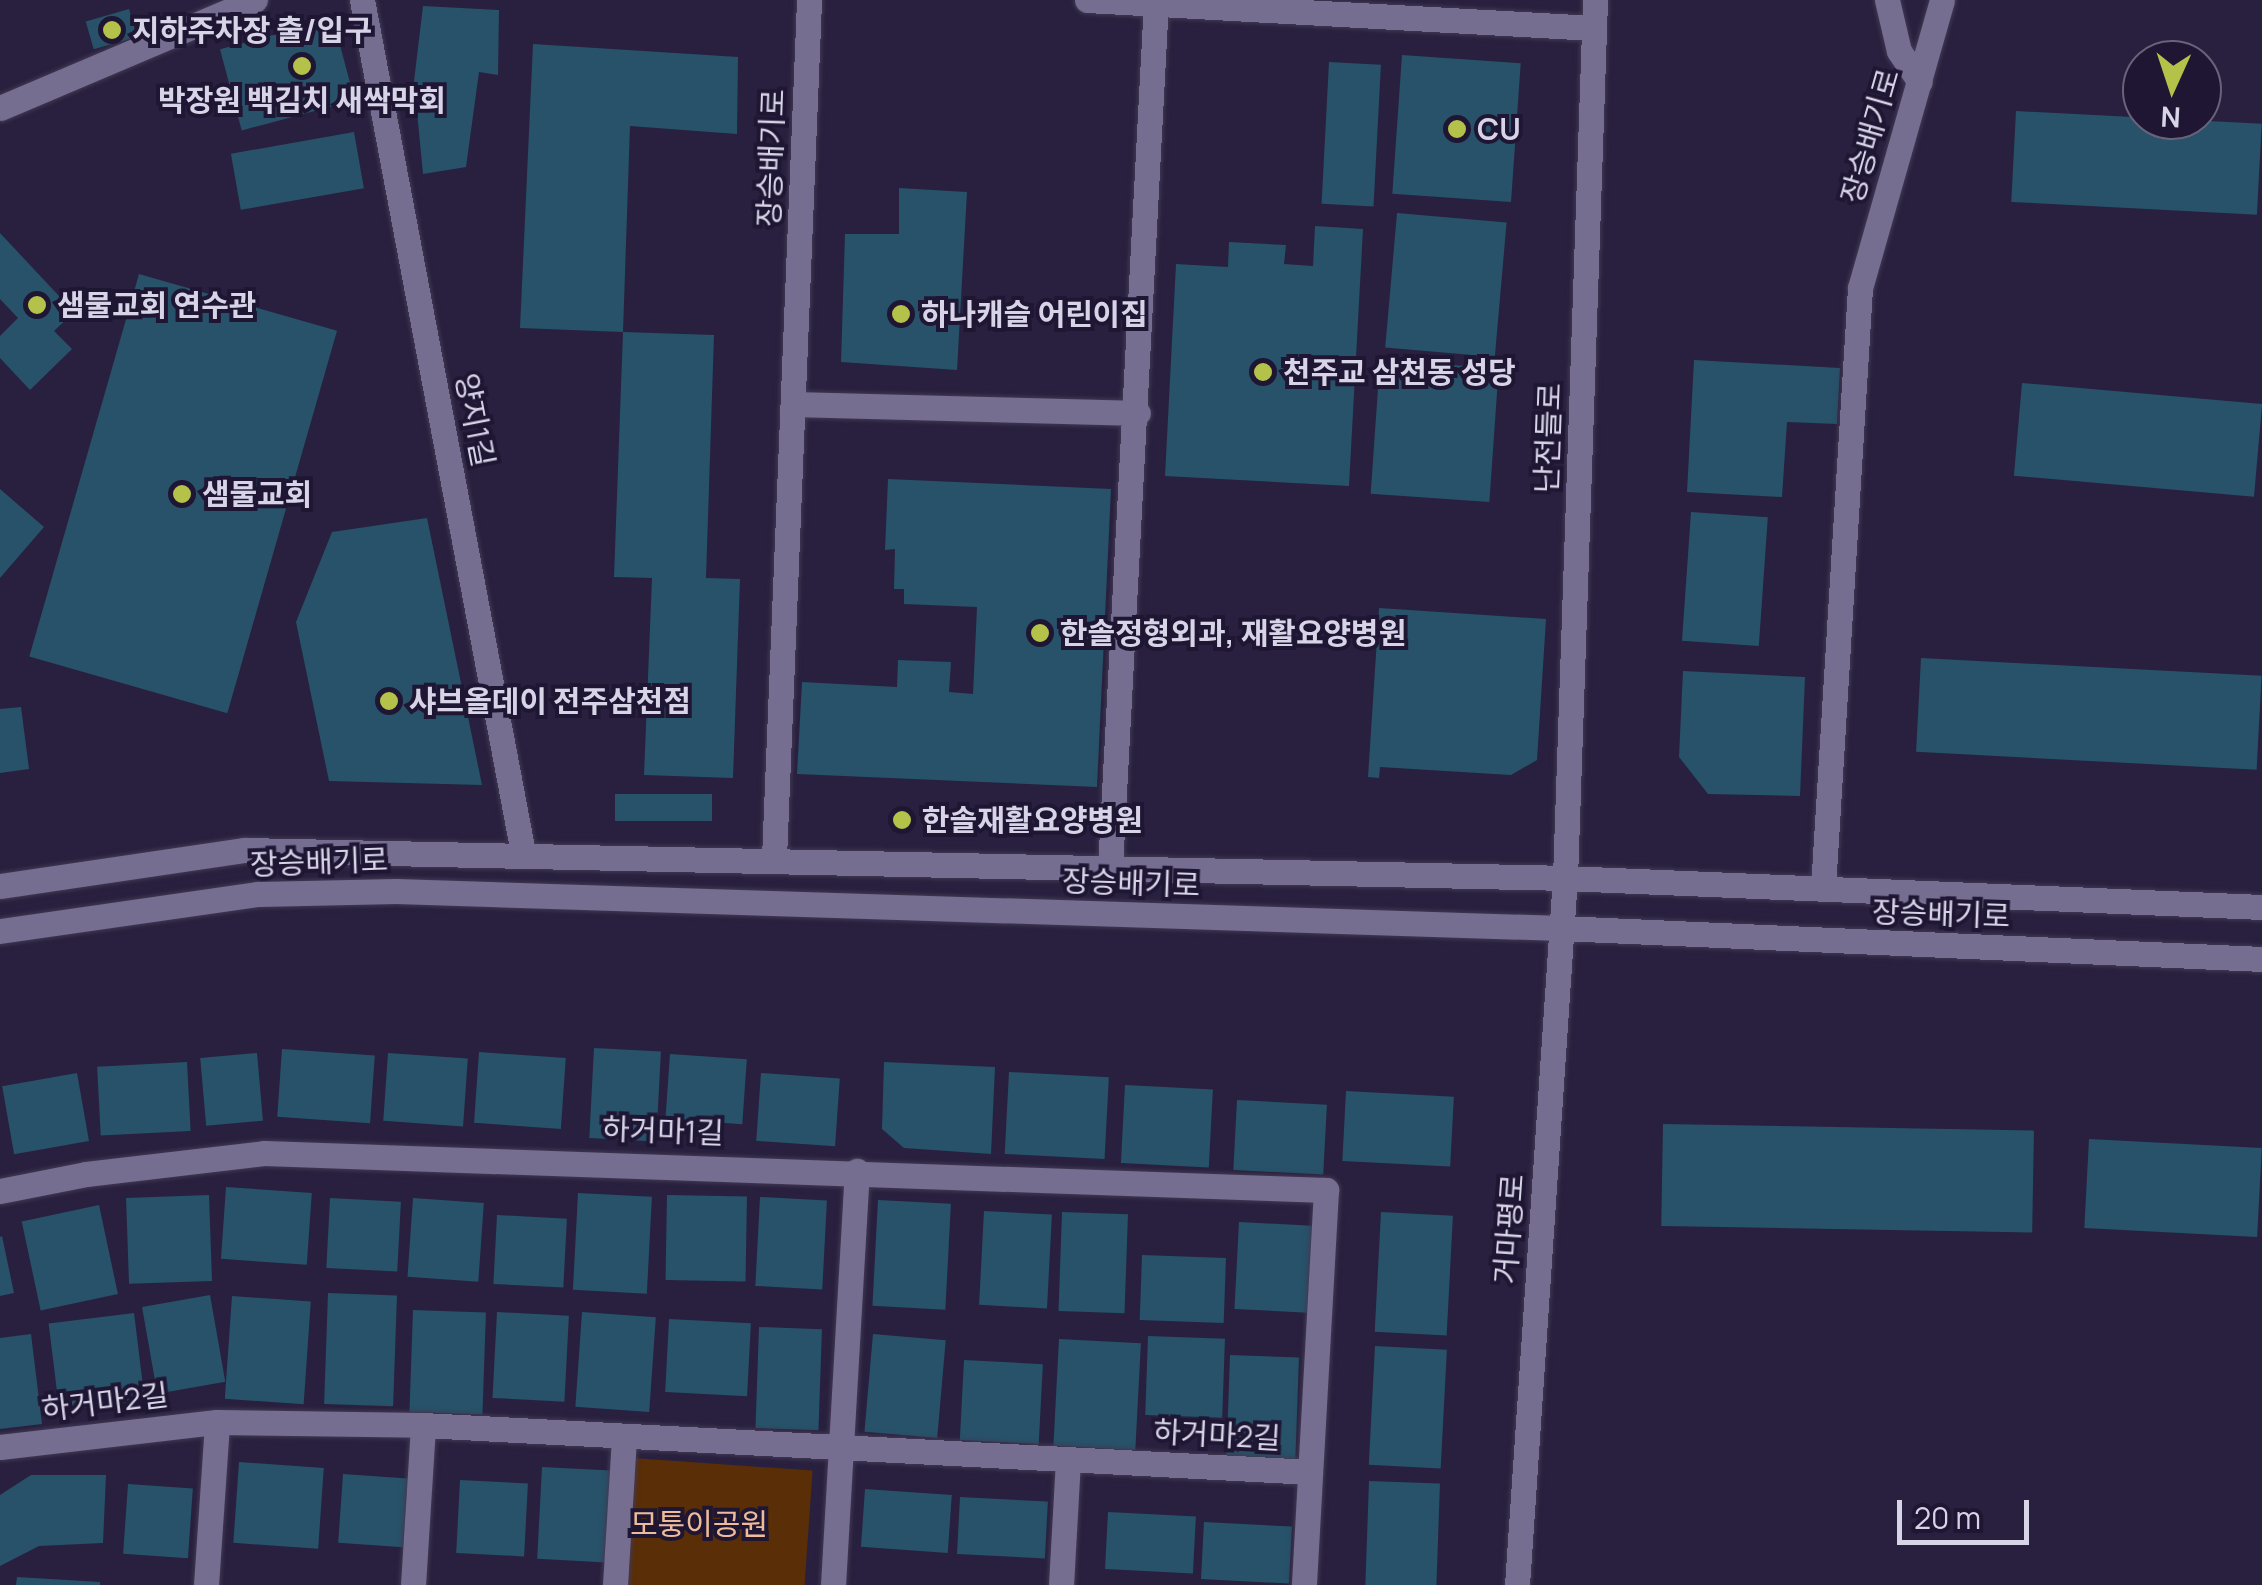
<!DOCTYPE html>
<html>
<head>
<meta charset="utf-8">
<style>
  body { margin:0 }
  #map { position:relative; width:2262px; height:1585px; overflow:hidden; background:#28203e; font-family:Manrope,"Noto Sans KR",sans-serif }
  div>[style] { position:absolute }
  .green>* { inset:0; background:#5a2e07; transform-origin:0 0 }
  .building>* { inset:0; background:#275269; transform-origin:0 0 }
  .roads { filter:drop-shadow(0 0 2px #423953) drop-shadow(0 0 2px #423953) }
  .minor>* { height:25px; margin:-12.5px; padding:0 12.5px; transform-origin:12.5px; border-radius:12.5px; background:#766e91 }
  .tertiary>* { height:25px; margin:-12.5px; padding:0 12.5px; transform-origin:12.5px; border-radius:12.5px; background:#766e91 }
  .dots>* { width:28px; height:28px; translate:-50% -50%; box-sizing:border-box; border:5px solid #1f1633; border-radius:50% }
  span { translate:-50% -50%; white-space:nowrap; text-align:center; line-height:1.15; -webkit-text-stroke:8px #1f1633; paint-order:stroke }
  .poi-label { font-size:30px; color:#d8d4e8; font-weight:700 }
  .left { translate:0 -50%; text-align:left }
  .street-label { font-size:30px; color:#d8d4e8 }
  .park-label { font-size:30px; color:#eebc9b }
  .north { position:absolute; left:2122px; top:40px; width:100px; height:100px; box-sizing:border-box; background:#1f1633; border:2px solid #69627b; border-radius:50%; rotate:183deg; font-size:28px; font-weight:700; line-height:40px; text-align:center; color:#d8d4e8 }
  .north::after { content:''; display:block; margin:auto; width:35px; height:45px; background:#b4c24a; clip-path:polygon(50% 0,100% 100%,50% 72%,0 100%) }
  .scale { position:absolute; left:1897px; top:1500px; width:132px; height:45px; box-sizing:border-box; border:5px solid #d8d4e8; border-top:0; padding-left:12px; font-size:30px; line-height:35px; white-space:nowrap; color:#d8d4e8; -webkit-text-stroke:8px #1f1633; paint-order:stroke }
</style>
</head>
<body>
<div id="map">
  <div class="green">
    <div style="left:633px;top:1458px;width:180px;height:127px;rotate:4deg"></div>
  </div>
  <div class="building">
    <div style="clip-path:polygon(423px 6px,499px 10px,498px 75px,479px 72px,466px 167px,423px 174px,414px 81px)"></div>
    <div style="left:129px;top:9px;width:29px;height:45px;rotate:74deg"></div>
    <div style="left:333px;top:19px;width:84px;height:117px;rotate:75deg"></div>
    <div style="clip-path:polygon(533px 44px,738px 57px,737px 134px,630px 126px,623px 332px,520px 328px)"></div>
    <div style="left:1402px;top:55px;width:119px;height:139px;rotate:4deg"></div>
    <div style="left:1329px;top:62px;width:52px;height:142px;rotate:3deg"></div>
    <div style="left:2016px;top:111px;width:246px;height:91px;rotate:3deg"></div>
    <div style="left:354px;top:132px;width:57px;height:125px;rotate:80deg"></div>
    <div style="clip-path:polygon(899px 188px,967px 192px,957px 370px,841px 362px,845px 234px,899px 234px)"></div>
    <div style="left:1397px;top:213px;width:110px;height:135px;rotate:5deg"></div>
    <div style="clip-path:polygon(1315px 226px,1363px 229px,1349px 486px,1165px 476px,1176px 264px,1228px 267px,1229px 242px,1286px 245px,1284px 264px,1313px 266px)"></div>
    <div style="clip-path:polygon(0 233px,74px 312px,54px 331px,72px 349px,30px 390px,0 358px,0 336px,18px 318px,0 299px)"></div>
    <div style="left:139px;top:274px;width:206px;height:398px;rotate:16deg"></div>
    <div style="clip-path:polygon(623px 332px,714px 335px,706px 578px,740px 579px,733px 778px,644px 775px,652px 578px,614px 577px)"></div>
    <div style="left:1380px;top:360px;width:119px;height:134px;rotate:4deg"></div>
    <div style="clip-path:polygon(1694px 360px,1840px 368px,1837px 424px,1787px 422px,1782px 497px,1687px 492px)"></div>
    <div style="left:2022px;top:383px;width:241px;height:93px;rotate:5deg"></div>
    <div style="clip-path:polygon(888px 479px,1111px 489px,1097px 787px,797px 774px,802px 682px,897px 687px,898px 660px,951px 662px,949px 692px,973px 694px,977px 607px,904px 604px,904px 589px,894px 589px,895px 549px,885px 550px)"></div>
    <div style="clip-path:polygon(0 489px,44px 527px,0 578px)"></div>
    <div style="left:1691px;top:512px;width:77px;height:129px;rotate:4deg"></div>
    <div style="clip-path:polygon(427px 518px,482px 785px,329px 781px,296px 622px,332px 532px)"></div>
    <div style="clip-path:polygon(1379px 608px,1546px 619px,1537px 760px,1511px 775px,1380px 767px,1379px 778px,1368px 777px)"></div>
    <div style="left:1921px;top:658px;width:341px;height:94px;rotate:3deg"></div>
    <div style="clip-path:polygon(1683px 671px,1805px 677px,1800px 796px,1708px 794px,1679px 757px)"></div>
    <div style="clip-path:polygon(21px 707px,29px 769px,0 773px,0 709px)"></div>
    <div style="left:615px;top:794px;width:97px;height:27px"></div>
    <div style="left:594px;top:1048px;width:67px;height:90px;rotate:3deg"></div>
    <div style="left:282px;top:1049px;width:93px;height:68px;rotate:4deg"></div>
    <div style="left:479px;top:1052px;width:87px;height:71px;rotate:4deg"></div>
    <div style="left:257px;top:1053px;width:68px;height:57px;rotate:85deg"></div>
    <div style="left:388px;top:1053px;width:80px;height:68px;rotate:4deg"></div>
    <div style="left:670px;top:1054px;width:77px;height:65px;rotate:4deg"></div>
    <div style="left:187px;top:1062px;width:69px;height:90px;rotate:87deg"></div>
    <div style="clip-path:polygon(884px 1062px,995px 1067px,991px 1154px,904px 1148px,882px 1129px)"></div>
    <div style="left:1009px;top:1072px;width:100px;height:82px;rotate:3deg"></div>
    <div style="left:77px;top:1073px;width:69px;height:76px;rotate:80deg"></div>
    <div style="left:761px;top:1073px;width:79px;height:68px;rotate:4deg"></div>
    <div style="left:1125px;top:1085px;width:88px;height:78px;rotate:3deg"></div>
    <div style="left:1346px;top:1091px;width:108px;height:70px;rotate:3deg"></div>
    <div style="left:1237px;top:1100px;width:90px;height:70px;rotate:3deg"></div>
    <div style="left:1663px;top:1124px;width:371px;height:102px;rotate:1deg"></div>
    <div style="left:2089px;top:1139px;width:173px;height:89px;rotate:3deg"></div>
    <div style="left:226px;top:1187px;width:86px;height:72px;rotate:4deg"></div>
    <div style="left:578px;top:1193px;width:74px;height:97px;rotate:3deg"></div>
    <div style="left:209px;top:1195px;width:86px;height:83px;rotate:88deg"></div>
    <div style="left:667px;top:1195px;width:80px;height:85px;rotate:1deg"></div>
    <div style="left:760px;top:1197px;width:67px;height:89px;rotate:3deg"></div>
    <div style="left:330px;top:1198px;width:71px;height:70px;rotate:3deg"></div>
    <div style="left:413px;top:1198px;width:71px;height:79px;rotate:4deg"></div>
    <div style="left:878px;top:1200px;width:73px;height:106px;rotate:3deg"></div>
    <div style="left:99px;top:1205px;width:91px;height:79px;rotate:78deg"></div>
    <div style="left:984px;top:1211px;width:68px;height:94px;rotate:3deg"></div>
    <div style="left:1062px;top:1212px;width:66px;height:99px;rotate:2deg"></div>
    <div style="left:1381px;top:1212px;width:72px;height:120px;rotate:3deg"></div>
    <div style="left:497px;top:1215px;width:70px;height:69px;rotate:3deg"></div>
    <div style="left:1239px;top:1222px;width:73px;height:87px;rotate:3deg"></div>
    <div style="clip-path:polygon(2px 1236px,14px 1293px,0 1296px,0 1237px)"></div>
    <div style="left:1142px;top:1255px;width:84px;height:65px;rotate:2deg"></div>
    <div style="left:328px;top:1293px;width:69px;height:111px;rotate:2deg"></div>
    <div style="left:210px;top:1295px;width:88px;height:69px;rotate:80deg"></div>
    <div style="left:232px;top:1296px;width:79px;height:103px;rotate:4deg"></div>
    <div style="left:413px;top:1310px;width:73px;height:102px;rotate:2deg"></div>
    <div style="left:497px;top:1312px;width:72px;height:86px;rotate:3deg"></div>
    <div style="left:582px;top:1312px;width:74px;height:95px;rotate:4deg"></div>
    <div style="left:134px;top:1313px;width:88px;height:86px;rotate:83deg"></div>
    <div style="left:669px;top:1319px;width:82px;height:73px;rotate:3deg"></div>
    <div style="left:759px;top:1327px;width:63px;height:101px;rotate:2deg"></div>
    <div style="clip-path:polygon(31px 1334px,42px 1424px,0 1429px,0 1338px)"></div>
    <div style="left:873px;top:1334px;width:73px;height:98px;rotate:5deg"></div>
    <div style="left:1148px;top:1336px;width:77px;height:79px;rotate:2deg"></div>
    <div style="left:1059px;top:1339px;width:82px;height:107px;rotate:3deg"></div>
    <div style="left:1375px;top:1346px;width:72px;height:119px;rotate:3deg"></div>
    <div style="left:1230px;top:1355px;width:69px;height:102px;rotate:2deg"></div>
    <div style="left:964px;top:1360px;width:79px;height:80px;rotate:3deg"></div>
    <div style="left:239px;top:1462px;width:85px;height:81px;rotate:4deg"></div>
    <div style="left:542px;top:1467px;width:69px;height:92px;rotate:3deg"></div>
    <div style="left:343px;top:1474px;width:65px;height:69px;rotate:4deg"></div>
    <div style="clip-path:polygon(31px 1475px,106px 1475px,103px 1543px,39px 1546px,0 1566px,0 1495px)"></div>
    <div style="left:460px;top:1480px;width:68px;height:73px;rotate:3deg"></div>
    <div style="left:1369px;top:1481px;width:71px;height:104px;rotate:2deg"></div>
    <div style="left:128px;top:1484px;width:65px;height:70px;rotate:4deg"></div>
    <div style="left:865px;top:1489px;width:87px;height:58px;rotate:4deg"></div>
    <div style="left:960px;top:1497px;width:88px;height:57px;rotate:3deg"></div>
    <div style="left:1108px;top:1512px;width:88px;height:57px;rotate:3deg"></div>
    <div style="left:1204px;top:1522px;width:88px;height:57px;rotate:3deg"></div>
    <div style="clip-path:polygon(17px 1577px,100px 1582px,100px 1585px,16px 1585px)"></div>
  </div>
  <div class="roads">
    <div class="minor">
      <div style="left:362px;top:0;width:868px;rotate:79.31deg"></div>
      <div style="left:1087px;top:0;width:508px;rotate:3.16deg"></div>
      <div style="left:1887px;top:0;width:52px;rotate:76.8deg"></div>
      <div style="left:1899px;top:51px;width:37px;rotate:56deg"></div>
      <div style="left:0;top:108px;width:277px;rotate:-23deg"></div>
      <div style="left:795px;top:404px;width:343px;rotate:1.5deg"></div>
      <div style="left:774px;top:858px;width:859px;rotate:-87.66deg"></div>
      <div style="left:1110px;top:868px;width:866px;rotate:-86.96deg"></div>
      <div style="left:1565px;top:878px;width:879px;rotate:-88.04deg"></div>
      <div style="left:1823px;top:888px;width:601px;rotate:-86.47deg"></div>
      <div style="left:1860px;top:288px;width:299px;rotate:-74.1deg"></div>
      <div style="left:0;top:1191px;width:88px;rotate:-11.2deg"></div>
      <div style="left:86px;top:1174px;width:179px;rotate:-6.7deg"></div>
      <div style="left:264px;top:1153px;width:1063px;rotate:2deg"></div>
      <div style="left:1326px;top:1190px;width:396px;rotate:93.2deg"></div>
      <div style="left:0;top:1447px;width:218px;rotate:-6.6deg"></div>
      <div style="left:217px;top:1422px;width:206px;rotate:0.8deg"></div>
      <div style="left:423px;top:1425px;width:888px;rotate:3.03deg"></div>
      <div style="left:206px;top:1585px;width:163px;rotate:-86.1deg"></div>
      <div style="left:413px;top:1585px;width:160px;rotate:-86.4deg"></div>
      <div style="left:615px;top:1585px;width:149px;rotate:-86.5deg"></div>
      <div style="left:833px;top:1585px;width:415px;rotate:-86.7deg"></div>
      <div style="left:1061px;top:1585px;width:125px;rotate:-86.8deg"></div>
    </div>
    <div class="tertiary">
      <div style="left:0;top:886px;width:247px;rotate:-8.4deg"></div>
      <div style="left:244px;top:850px;width:1321px;rotate:1.21deg"></div>
      <div style="left:1565px;top:878px;width:698px;rotate:2.38deg"></div>
      <div style="left:0;top:931px;width:261px;rotate:-8.2deg"></div>
      <div style="left:258px;top:894px;width:138px;rotate:-1.2deg"></div>
      <div style="left:396px;top:891px;width:1166px;rotate:1.82deg"></div>
      <div style="left:1561px;top:928px;width:702px;rotate:2.53deg"></div>
      <div style="left:1517px;top:1585px;width:709px;rotate:-86.12deg"></div>
    </div>
  </div>
  <div class="dots">
    <div style="left:112px;top:30px;background:#b4c24a"></div>
    <div style="left:302px;top:66px;background:#b4c24a"></div>
    <div style="left:1457px;top:129px;background:#b4c24a"></div>
    <div style="left:37px;top:305px;background:#b4c24a"></div>
    <div style="left:901px;top:314px;background:#b4c24a"></div>
    <div style="left:1263px;top:372px;background:#b4c24a"></div>
    <div style="left:182px;top:494px;background:#b4c24a"></div>
    <div style="left:1040px;top:633px;background:#b4c24a"></div>
    <div style="left:389px;top:701px;background:#b4c24a"></div>
    <div style="left:902px;top:820px;background:#b4c24a"></div>
  </div>
  <div class="poi-label">
    <span class="left" style="left:132px;top:30px">지하주차장 출/입구</span>
    <span style="left:302px;top:100px">박장원 백김치 새싹막회</span>
    <span class="left" style="left:1477px;top:129px">CU</span>
    <span class="left" style="left:57px;top:305px">샘물교회 연수관</span>
    <span class="left" style="left:921px;top:314px">하나캐슬 어린이집</span>
    <span class="left" style="left:1283px;top:372px">천주교 삼천동 성당</span>
    <span class="left" style="left:202px;top:494px">샘물교회</span>
    <span class="left" style="left:1060px;top:633px">한솔정형외과, 재활요양병원</span>
    <span class="left" style="left:409px;top:701px">샤브올데이 전주삼천점</span>
    <span class="left" style="left:922px;top:820px">한솔재활요양병원</span>
  </div>
  <div class="street-label">
    <span style="left:1870px;top:136px;rotate:-74deg">장승배기로</span>
    <span style="left:771px;top:158px;rotate:-88deg">장승배기로</span>
    <span style="left:475px;top:420px;rotate:79deg">양지1길</span>
    <span style="left:1548px;top:438px;rotate:-88deg">난전들로</span>
    <span style="left:319px;top:862px;rotate:-2deg">장승배기로</span>
    <span style="left:1131px;top:883px;rotate:2deg">장승배기로</span>
    <span style="left:1941px;top:914px;rotate:2deg">장승배기로</span>
    <span style="left:663px;top:1131px;rotate:2deg">하거마1길</span>
    <span style="left:1509px;top:1229px;rotate:-86deg">거마평로</span>
    <span style="left:105px;top:1402px;rotate:-7deg">하거마2길</span>
    <span style="left:1217px;top:1435px;rotate:3deg">하거마2길</span>
  </div>
  <div class="park-label">
    <span style="left:699px;top:1524px">모퉁이공원</span>
  </div>
  <div class="north">N</div>
  <div class="scale">20 m</div>
</div>
</body>
</html>
